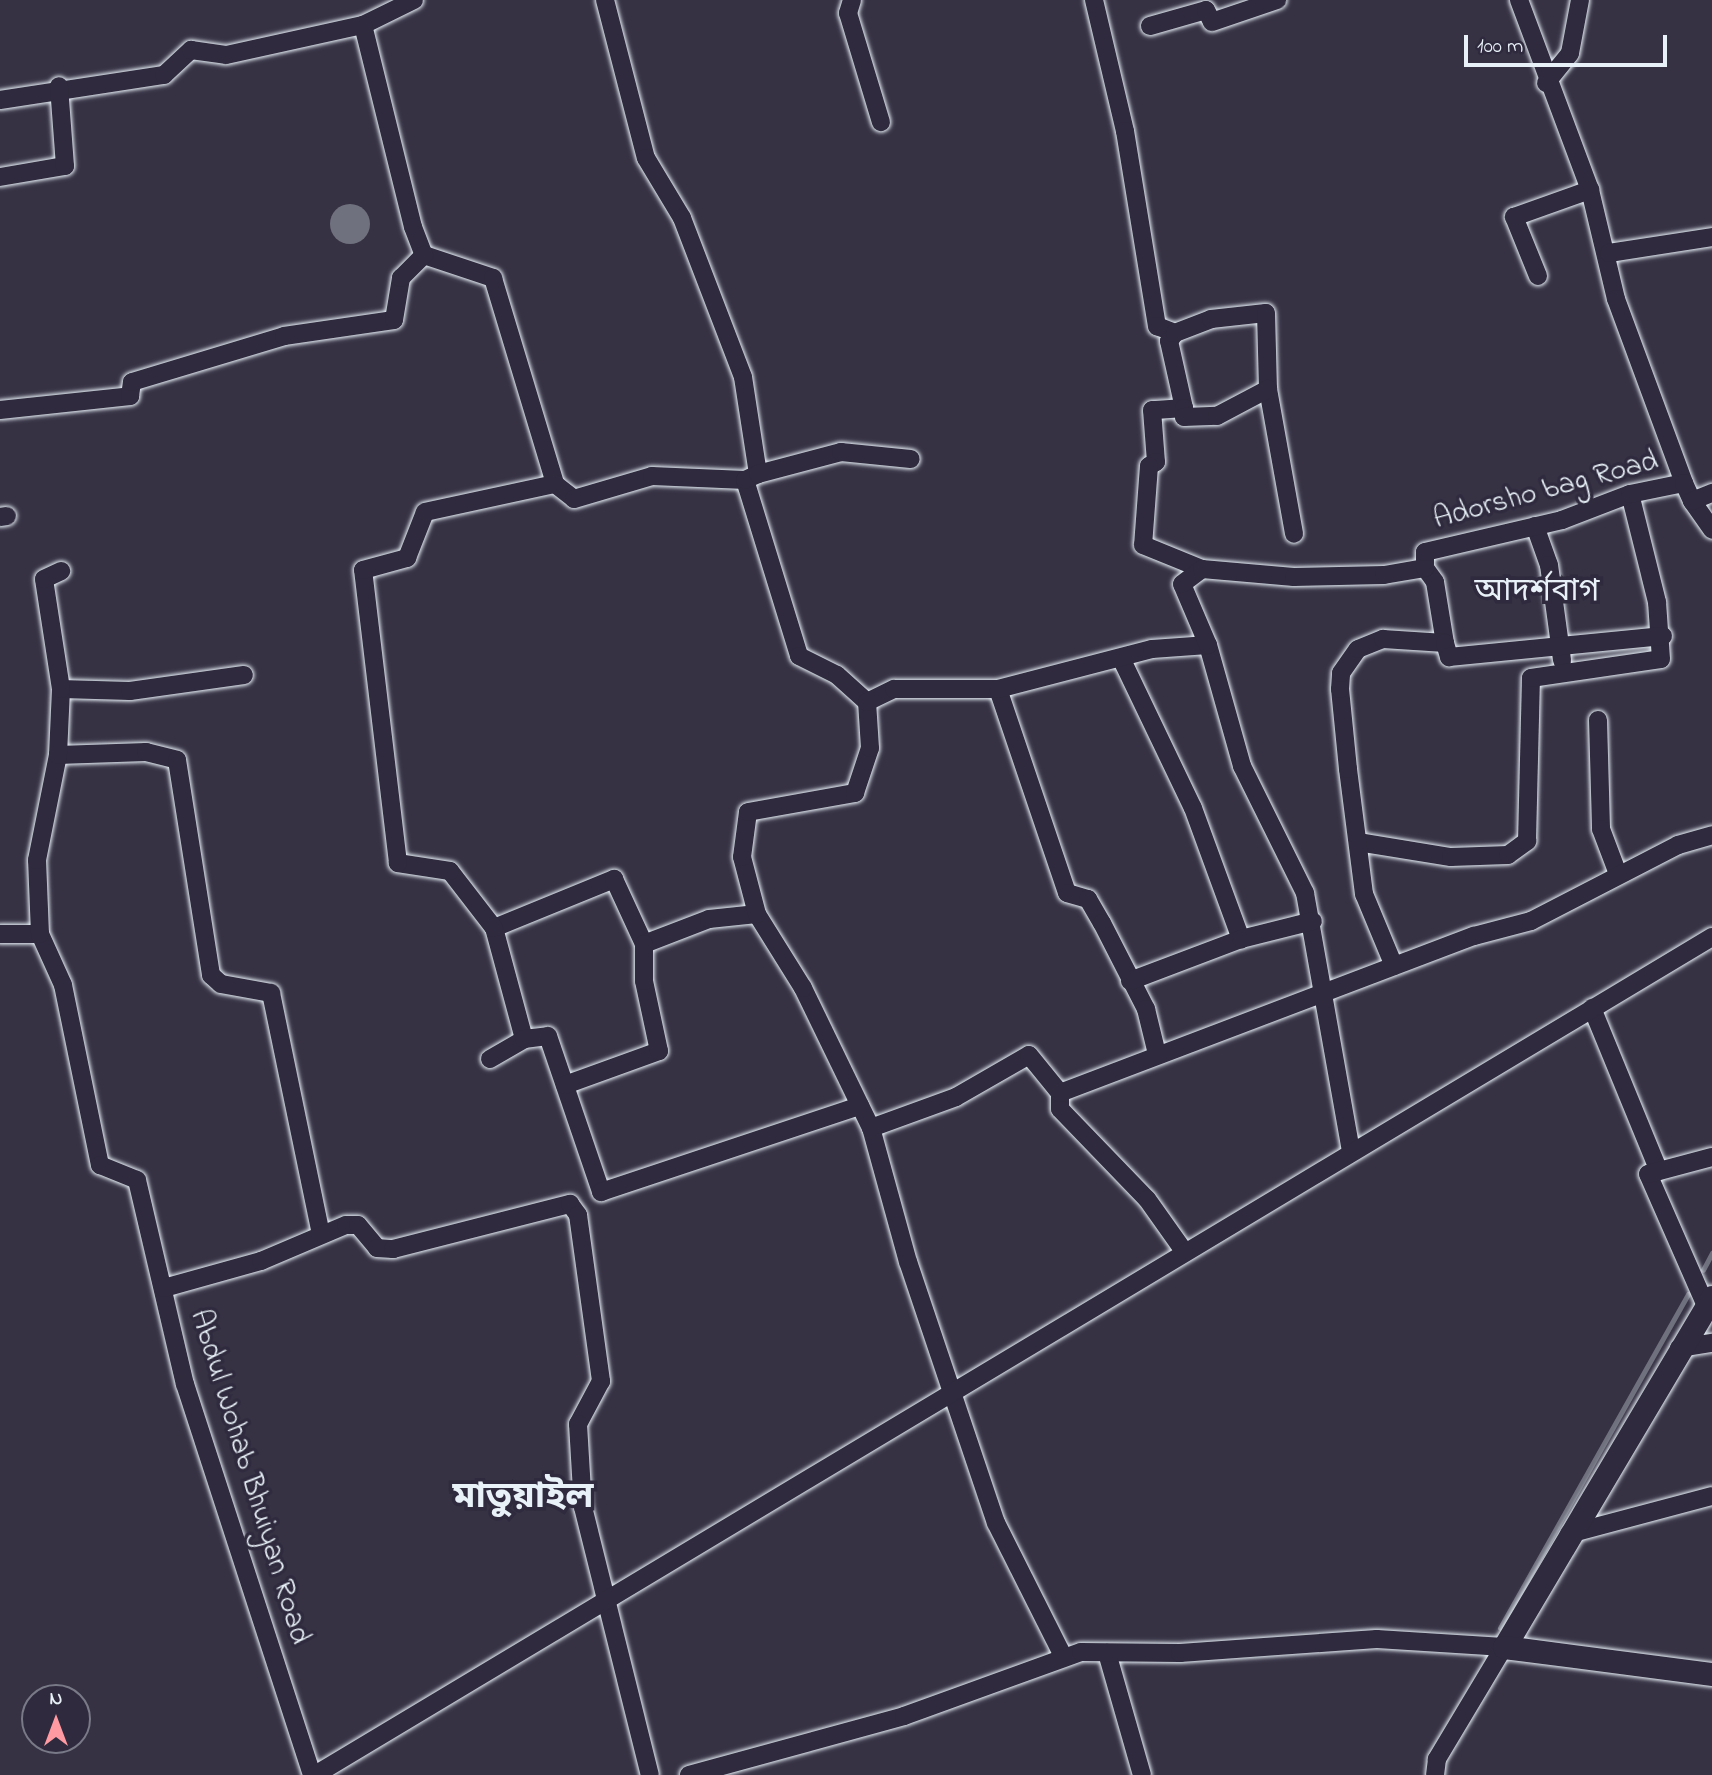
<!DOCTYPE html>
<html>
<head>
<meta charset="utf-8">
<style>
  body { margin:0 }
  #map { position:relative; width:1712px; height:1775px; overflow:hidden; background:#363244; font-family:"Indie Flower","Noto Sans Bengali",sans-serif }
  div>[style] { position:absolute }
  .water>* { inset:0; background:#70717f }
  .round { border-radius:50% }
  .stream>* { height:4.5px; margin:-2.25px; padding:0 2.25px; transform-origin:2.25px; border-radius:2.25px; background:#70717f }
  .roads { filter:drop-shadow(0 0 2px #e8f1f8) drop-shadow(0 0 2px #e8f1f8) }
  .minor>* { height:18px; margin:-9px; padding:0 9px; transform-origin:9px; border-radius:9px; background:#2f2a3d }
  .major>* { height:23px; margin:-11.5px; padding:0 11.5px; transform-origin:11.5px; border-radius:11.5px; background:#2f2a3d }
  span { translate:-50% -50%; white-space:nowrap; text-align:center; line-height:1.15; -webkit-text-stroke:7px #2f2a3d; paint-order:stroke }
  .street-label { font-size:30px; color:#e8f1f8 }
  .neighbourhood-label { font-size:32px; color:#e8f1f8 }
  .district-label { font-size:37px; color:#e8f1f8; font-weight:700 }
  .north { position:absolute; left:21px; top:1684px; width:70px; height:70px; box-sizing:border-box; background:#2f2a3d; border:2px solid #797a88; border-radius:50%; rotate:0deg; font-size:19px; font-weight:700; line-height:28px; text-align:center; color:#e8f1f8 }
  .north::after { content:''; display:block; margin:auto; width:24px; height:32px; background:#ff9aa2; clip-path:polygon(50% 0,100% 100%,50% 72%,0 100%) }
  .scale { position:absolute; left:1464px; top:35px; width:203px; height:32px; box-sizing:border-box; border:4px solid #e8f1f8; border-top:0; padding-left:9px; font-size:21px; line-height:24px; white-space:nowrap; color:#e8f1f8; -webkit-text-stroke:5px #2f2a3d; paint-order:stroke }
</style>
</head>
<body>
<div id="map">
  <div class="water">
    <div class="round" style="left:330px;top:204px;width:40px;height:40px"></div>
  </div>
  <div class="stream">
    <div style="left:1703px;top:1270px;width:19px;rotate:-62deg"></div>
    <div style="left:1500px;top:1628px;width:383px;rotate:-60.6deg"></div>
  </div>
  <div class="roads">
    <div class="minor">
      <div style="left:414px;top:0;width:57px;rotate:153.9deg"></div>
      <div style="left:363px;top:25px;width:208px;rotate:76.1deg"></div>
      <div style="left:413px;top:227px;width:30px;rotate:69deg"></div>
      <div style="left:424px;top:255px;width:73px;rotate:18.4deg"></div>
      <div style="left:493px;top:278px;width:215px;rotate:73.2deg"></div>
      <div style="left:555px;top:484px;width:24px;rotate:38deg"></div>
      <div style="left:574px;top:499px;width:81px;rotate:-16.4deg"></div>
      <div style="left:652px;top:476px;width:93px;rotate:2.5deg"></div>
      <div style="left:745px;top:480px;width:184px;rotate:72.9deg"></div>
      <div style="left:799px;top:656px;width:42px;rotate:26.6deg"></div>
      <div style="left:837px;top:675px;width:40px;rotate:42deg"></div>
      <div style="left:605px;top:0;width:163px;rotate:75.5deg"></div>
      <div style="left:646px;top:158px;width:70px;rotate:59deg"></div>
      <div style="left:682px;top:218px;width:170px;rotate:69deg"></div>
      <div style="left:743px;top:377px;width:98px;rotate:81.2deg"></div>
      <div style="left:758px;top:474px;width:14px;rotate:155deg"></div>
      <div style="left:852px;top:0;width:14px;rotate:107deg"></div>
      <div style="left:848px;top:13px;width:114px;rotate:73.2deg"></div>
      <div style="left:1094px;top:0;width:135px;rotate:76.7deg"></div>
      <div style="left:1125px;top:131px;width:198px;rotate:80.7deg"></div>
      <div style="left:1157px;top:326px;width:19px;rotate:21deg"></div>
      <div style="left:1175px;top:333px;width:10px;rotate:127deg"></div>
      <div style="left:1169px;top:341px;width:69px;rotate:77.4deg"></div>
      <div style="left:1184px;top:408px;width:32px;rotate:176deg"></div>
      <div style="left:1152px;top:410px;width:52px;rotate:85.6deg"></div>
      <div style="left:1156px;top:462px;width:8px;rotate:150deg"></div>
      <div style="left:1149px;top:466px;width:79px;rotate:94.3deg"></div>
      <div style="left:1143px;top:545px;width:64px;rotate:22.1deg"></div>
      <div style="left:1519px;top:0;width:203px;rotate:69.5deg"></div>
      <div style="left:1590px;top:190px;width:112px;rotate:76.6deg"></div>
      <div style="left:1616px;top:299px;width:196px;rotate:69.7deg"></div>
      <div style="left:1150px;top:26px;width:58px;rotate:-15.9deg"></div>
      <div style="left:1206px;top:10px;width:13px;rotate:63deg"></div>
      <div style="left:1212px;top:22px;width:69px;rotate:-18.7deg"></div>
      <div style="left:1546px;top:83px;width:38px;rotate:-51deg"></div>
      <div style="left:1570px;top:53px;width:54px;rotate:-79.3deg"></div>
      <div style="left:0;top:100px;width:166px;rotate:-8.7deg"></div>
      <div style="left:164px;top:75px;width:37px;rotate:-43deg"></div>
      <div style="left:191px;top:50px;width:35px;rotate:8deg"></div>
      <div style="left:226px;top:55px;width:140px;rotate:-12.4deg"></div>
      <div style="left:0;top:177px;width:66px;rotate:-9.6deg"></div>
      <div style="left:65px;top:166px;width:80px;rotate:-94.3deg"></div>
      <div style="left:1609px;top:253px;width:104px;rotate:-8.8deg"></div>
      <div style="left:1538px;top:276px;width:64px;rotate:-112.1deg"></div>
      <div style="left:1514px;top:217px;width:81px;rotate:-19.6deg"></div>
      <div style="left:1175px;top:333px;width:39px;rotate:-21deg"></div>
      <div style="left:1211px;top:319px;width:55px;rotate:-6.2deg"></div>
      <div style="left:1266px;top:313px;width:76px;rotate:88.5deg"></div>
      <div style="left:1268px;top:389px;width:147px;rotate:79.8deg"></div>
      <div style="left:1184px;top:408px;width:9px;rotate:90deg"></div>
      <div style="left:1184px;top:417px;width:33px;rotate:-2deg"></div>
      <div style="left:1217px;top:416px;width:58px;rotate:-27.9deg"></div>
      <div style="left:0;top:410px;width:131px;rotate:-6.1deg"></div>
      <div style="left:130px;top:396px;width:14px;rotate:-82deg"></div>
      <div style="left:132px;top:382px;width:159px;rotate:-16.8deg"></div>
      <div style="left:284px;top:336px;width:111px;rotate:-8.3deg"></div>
      <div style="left:394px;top:320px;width:43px;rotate:-80.5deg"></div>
      <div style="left:401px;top:278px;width:33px;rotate:-45deg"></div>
      <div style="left:758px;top:474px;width:86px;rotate:-14.8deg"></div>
      <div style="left:841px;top:452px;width:70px;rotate:5.7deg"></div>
      <div style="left:1692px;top:501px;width:35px;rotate:55deg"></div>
      <div style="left:0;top:517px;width:7px;rotate:-8deg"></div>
      <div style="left:1535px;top:526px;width:41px;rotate:70.3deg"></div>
      <div style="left:1549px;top:565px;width:96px;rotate:82.2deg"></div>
      <div style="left:1425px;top:568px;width:17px;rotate:54deg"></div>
      <div style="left:1435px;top:582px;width:62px;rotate:80.7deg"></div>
      <div style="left:1208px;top:645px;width:126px;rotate:74.3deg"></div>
      <div style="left:1242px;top:766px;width:142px;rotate:63.6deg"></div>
      <div style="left:1305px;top:893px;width:262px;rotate:79.9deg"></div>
      <div style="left:1121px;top:658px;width:166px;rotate:64.4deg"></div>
      <div style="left:1193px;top:808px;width:140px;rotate:69.9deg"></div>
      <div style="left:61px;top:689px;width:69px;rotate:1.7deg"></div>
      <div style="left:130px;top:691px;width:115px;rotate:-8deg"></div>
      <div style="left:998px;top:689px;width:215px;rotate:71.3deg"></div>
      <div style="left:1067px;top:893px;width:22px;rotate:16deg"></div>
      <div style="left:1088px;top:899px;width:28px;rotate:60deg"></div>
      <div style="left:1102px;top:923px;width:97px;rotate:62.9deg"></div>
      <div style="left:1146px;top:1009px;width:46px;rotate:76.3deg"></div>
      <div style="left:1598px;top:720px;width:109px;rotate:88.4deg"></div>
      <div style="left:1601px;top:829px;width:48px;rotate:69.3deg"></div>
      <div style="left:58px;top:755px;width:88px;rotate:-2deg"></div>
      <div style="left:146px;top:752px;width:32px;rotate:14deg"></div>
      <div style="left:177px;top:760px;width:218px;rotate:81deg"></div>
      <div style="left:211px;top:975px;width:13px;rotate:42deg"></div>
      <div style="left:221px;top:984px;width:51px;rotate:10.2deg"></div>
      <div style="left:271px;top:993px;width:246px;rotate:78.3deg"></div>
      <div style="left:1358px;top:842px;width:94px;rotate:9.2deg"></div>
      <div style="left:1451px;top:857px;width:57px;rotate:-2deg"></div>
      <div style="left:1508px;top:855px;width:24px;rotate:-36deg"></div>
      <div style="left:1527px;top:841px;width:163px;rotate:-88.6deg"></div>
      <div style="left:1531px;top:678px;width:131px;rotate:-8.3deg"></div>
      <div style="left:1661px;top:659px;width:57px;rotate:-94deg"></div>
      <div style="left:1657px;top:602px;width:111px;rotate:-104deg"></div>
      <div style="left:494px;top:928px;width:130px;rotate:-22.2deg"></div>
      <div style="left:614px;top:879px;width:72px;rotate:65.2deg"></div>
      <div style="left:644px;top:944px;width:70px;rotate:-21deg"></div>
      <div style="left:709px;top:919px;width:48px;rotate:-5.9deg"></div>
      <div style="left:0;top:934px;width:40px"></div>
      <div style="left:40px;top:934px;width:56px;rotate:65.7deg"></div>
      <div style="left:63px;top:985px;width:184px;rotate:78.4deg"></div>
      <div style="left:100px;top:1165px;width:40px;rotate:22deg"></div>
      <div style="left:137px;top:1180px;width:210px;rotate:76.8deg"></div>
      <div style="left:185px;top:1384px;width:411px;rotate:72deg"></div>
      <div style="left:40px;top:934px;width:74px;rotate:-92.3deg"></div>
      <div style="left:37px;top:860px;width:107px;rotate:-78.7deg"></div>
      <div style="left:58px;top:755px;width:66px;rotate:-87.4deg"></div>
      <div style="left:61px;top:689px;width:111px;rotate:-98.8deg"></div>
      <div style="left:44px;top:579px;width:19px;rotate:-25deg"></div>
      <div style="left:1394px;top:966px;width:78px;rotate:-112.6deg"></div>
      <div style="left:1364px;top:894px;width:126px;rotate:-97.3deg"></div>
      <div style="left:1348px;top:769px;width:80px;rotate:-95.7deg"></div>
      <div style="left:1340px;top:689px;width:16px;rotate:-86deg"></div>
      <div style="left:1341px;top:673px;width:29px;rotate:-55deg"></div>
      <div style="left:1358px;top:649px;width:27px;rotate:-22deg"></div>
      <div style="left:1383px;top:639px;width:62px;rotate:3.7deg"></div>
      <div style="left:1445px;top:643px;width:15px;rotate:74deg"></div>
      <div style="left:1449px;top:657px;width:215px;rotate:-5.6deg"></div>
      <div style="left:1130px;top:981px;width:119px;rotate:-20.7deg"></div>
      <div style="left:1241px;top:939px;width:74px;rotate:-14deg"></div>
      <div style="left:1592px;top:1008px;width:176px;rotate:67.7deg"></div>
      <div style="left:524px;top:1039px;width:115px;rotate:-105.1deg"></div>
      <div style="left:494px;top:928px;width:72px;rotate:-127.7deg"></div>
      <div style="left:450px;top:871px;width:53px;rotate:-171.3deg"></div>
      <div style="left:398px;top:863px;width:295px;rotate:-96.8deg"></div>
      <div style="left:363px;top:570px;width:46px;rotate:-15.3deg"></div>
      <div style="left:407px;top:558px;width:49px;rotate:-68.6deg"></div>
      <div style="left:425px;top:512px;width:133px;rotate:-12.2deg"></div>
      <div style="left:490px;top:1059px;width:39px;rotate:-30deg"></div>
      <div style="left:524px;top:1039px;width:24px;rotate:-7deg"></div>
      <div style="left:548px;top:1036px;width:165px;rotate:71.2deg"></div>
      <div style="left:601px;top:1192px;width:273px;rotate:-18.4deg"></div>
      <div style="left:565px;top:1085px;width:100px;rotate:-19.9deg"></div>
      <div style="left:659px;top:1051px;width:72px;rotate:-102.1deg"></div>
      <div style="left:644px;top:981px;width:37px;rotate:-90deg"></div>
      <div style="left:1060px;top:1093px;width:16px;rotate:90deg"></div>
      <div style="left:1060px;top:1109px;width:125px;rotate:46deg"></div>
      <div style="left:1147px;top:1199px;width:64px;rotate:54.6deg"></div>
      <div style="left:871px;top:1128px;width:90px;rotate:-20deg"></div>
      <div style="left:956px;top:1097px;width:84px;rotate:-29.9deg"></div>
      <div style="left:1029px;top:1055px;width:49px;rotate:50.8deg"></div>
      <div style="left:1060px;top:1093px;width:443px;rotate:-20.8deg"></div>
      <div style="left:1474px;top:936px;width:59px;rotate:-14.7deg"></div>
      <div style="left:1531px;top:921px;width:165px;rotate:-27.3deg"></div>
      <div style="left:1678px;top:845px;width:35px;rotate:-16deg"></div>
      <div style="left:164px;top:1288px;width:101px;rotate:-15.6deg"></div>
      <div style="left:261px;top:1261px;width:92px;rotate:-23deg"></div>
      <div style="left:346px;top:1225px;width:12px"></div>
      <div style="left:358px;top:1225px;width:30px;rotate:50deg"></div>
      <div style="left:377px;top:1248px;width:16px;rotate:4deg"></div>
      <div style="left:393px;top:1249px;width:183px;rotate:-14.3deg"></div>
      <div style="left:570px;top:1204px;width:14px;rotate:54deg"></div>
      <div style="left:578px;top:1215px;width:168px;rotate:82.1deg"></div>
      <div style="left:601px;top:1381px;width:49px;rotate:118.1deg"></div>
      <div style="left:578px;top:1424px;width:83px;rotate:86.6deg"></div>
      <div style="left:583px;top:1507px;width:276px;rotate:76deg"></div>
      <div style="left:1706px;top:1306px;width:144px;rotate:-113.7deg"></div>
      <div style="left:1648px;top:1174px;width:66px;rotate:-14.9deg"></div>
      <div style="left:1679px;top:1348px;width:33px;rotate:-9deg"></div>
      <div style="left:1569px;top:1534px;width:148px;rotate:-14.9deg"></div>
      <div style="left:1107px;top:1653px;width:127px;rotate:74deg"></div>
      <div style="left:1063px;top:1656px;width:149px;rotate:-116.7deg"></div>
      <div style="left:996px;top:1523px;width:275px;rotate:-108.6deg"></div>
      <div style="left:908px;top:1262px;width:139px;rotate:-105.4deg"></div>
      <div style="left:871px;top:1128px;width:156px;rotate:-115.9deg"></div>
      <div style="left:803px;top:988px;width:87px;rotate:-121.9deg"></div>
      <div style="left:757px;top:914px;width:59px;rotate:-104.7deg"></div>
      <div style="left:742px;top:857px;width:45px;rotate:-82.4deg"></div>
      <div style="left:748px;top:812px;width:109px;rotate:-10.1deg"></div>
      <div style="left:855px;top:793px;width:47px;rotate:-71.6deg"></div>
      <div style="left:870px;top:748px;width:46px;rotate:-93.7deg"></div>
      <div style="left:867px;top:702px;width:30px;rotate:-26deg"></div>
      <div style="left:894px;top:689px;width:104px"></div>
      <div style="left:998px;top:689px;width:159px;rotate:-14.6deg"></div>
      <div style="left:1152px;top:649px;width:56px;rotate:-4.1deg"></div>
      <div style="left:1208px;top:645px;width:66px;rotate:-113.1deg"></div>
      <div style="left:1182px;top:584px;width:25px;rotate:-37deg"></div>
      <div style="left:1202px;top:569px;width:92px;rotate:5deg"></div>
      <div style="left:1294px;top:577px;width:90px;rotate:-1.3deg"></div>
      <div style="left:1384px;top:575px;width:42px;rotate:-9.7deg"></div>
      <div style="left:1425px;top:568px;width:16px;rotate:-90deg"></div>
      <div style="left:1425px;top:552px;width:141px;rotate:-13.1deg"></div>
      <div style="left:1562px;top:520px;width:73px;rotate:-20.9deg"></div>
      <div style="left:1630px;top:494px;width:55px;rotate:-11.5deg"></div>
      <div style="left:1684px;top:483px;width:20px;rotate:66deg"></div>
      <div style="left:1692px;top:501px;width:22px;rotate:-22deg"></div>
      <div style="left:315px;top:1775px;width:1629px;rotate:-30.96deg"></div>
      <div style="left:689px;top:1775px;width:223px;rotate:-15.3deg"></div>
      <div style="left:904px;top:1716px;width:188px;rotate:-19.9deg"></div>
      <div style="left:1081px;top:1652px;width:99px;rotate:0.6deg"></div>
      <div style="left:1180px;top:1653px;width:197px;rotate:-4.1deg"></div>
      <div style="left:1377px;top:1639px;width:127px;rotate:3.6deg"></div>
      <div style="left:1504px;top:1647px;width:131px;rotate:120.9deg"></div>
      <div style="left:1437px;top:1759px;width:16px;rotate:97deg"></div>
    </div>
    <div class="major">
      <div style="left:1712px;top:1297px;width:407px;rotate:120.7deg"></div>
      <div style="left:1504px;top:1647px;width:210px;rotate:7.4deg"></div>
    </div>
  </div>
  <div class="street-label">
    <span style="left:1546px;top:491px;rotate:-15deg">Adorsho bag Road</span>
    <span style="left:249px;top:1477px;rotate:73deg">Abdul Wohab Bhuiyan Road</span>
  </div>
  <div class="neighbourhood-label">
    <span style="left:1537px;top:593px">আদর্শবাগ</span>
  </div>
  <div class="district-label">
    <span style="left:523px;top:1498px">মাতুয়াইল</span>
  </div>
  <div class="north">N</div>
  <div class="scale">100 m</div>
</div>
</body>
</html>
